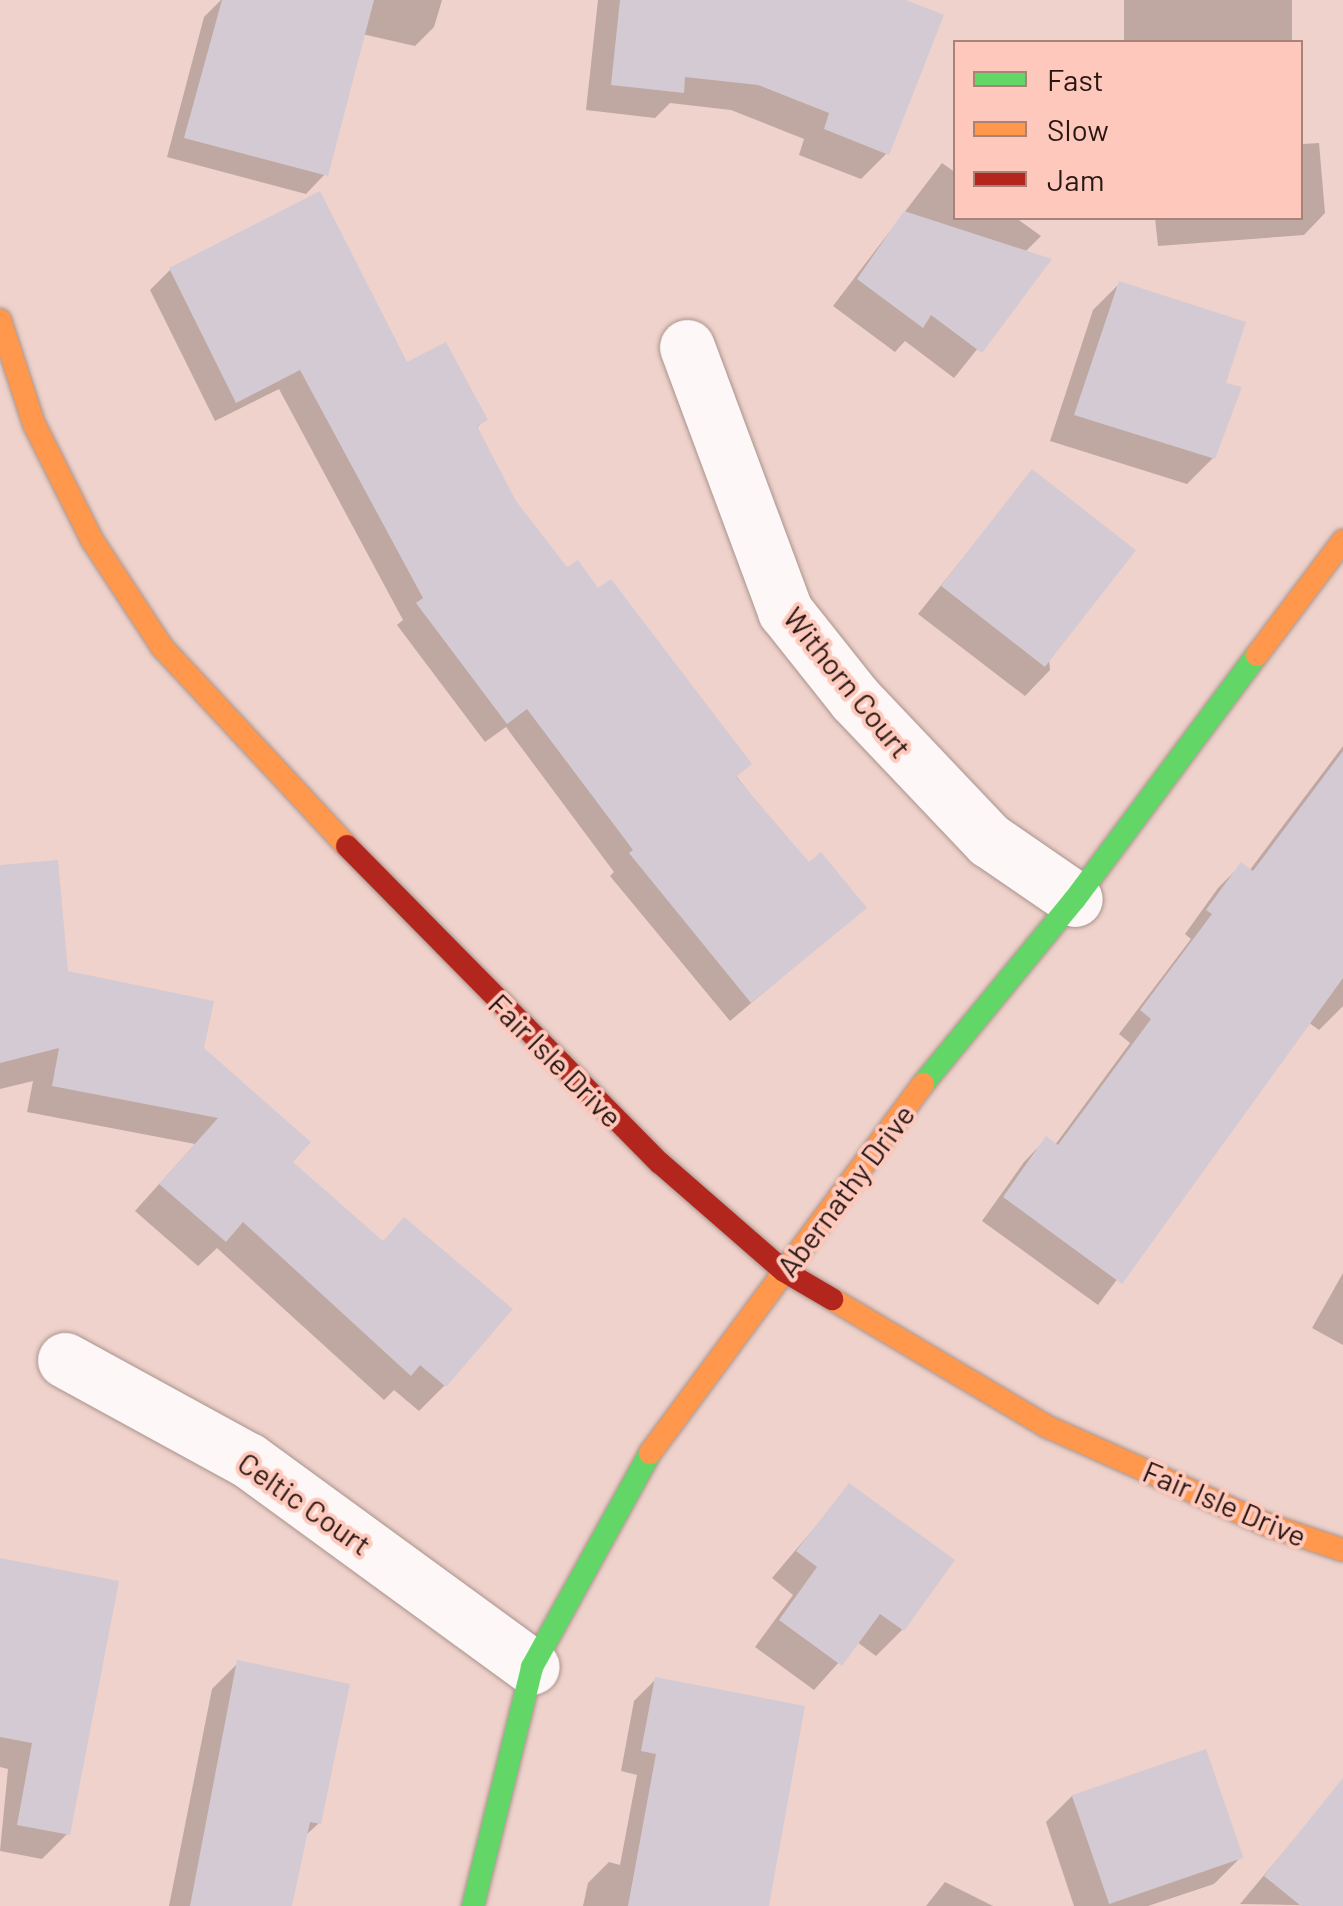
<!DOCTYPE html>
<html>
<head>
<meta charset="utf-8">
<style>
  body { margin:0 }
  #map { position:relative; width:1343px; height:1906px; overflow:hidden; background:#efd2cb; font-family:Barlow,sans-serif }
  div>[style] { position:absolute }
  .shadow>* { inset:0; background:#0003; transform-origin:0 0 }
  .building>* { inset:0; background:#d4cad3; transform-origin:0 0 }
  .roads { filter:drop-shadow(0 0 2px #a9938d) drop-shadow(0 0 2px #a9938d) }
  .street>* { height:55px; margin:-27.5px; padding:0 27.5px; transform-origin:27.5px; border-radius:27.5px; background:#fdf8f7 }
  .fast>* { height:22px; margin:-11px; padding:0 11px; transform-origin:11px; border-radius:11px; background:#63d668 }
  .slow>* { height:22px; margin:-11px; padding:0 11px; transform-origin:11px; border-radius:11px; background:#ff974d }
  .jam>* { height:22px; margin:-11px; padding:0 11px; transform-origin:11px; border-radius:11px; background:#b3261e }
  span { translate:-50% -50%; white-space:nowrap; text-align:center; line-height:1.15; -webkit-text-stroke:8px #fec9bc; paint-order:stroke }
  .street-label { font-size:30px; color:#291713 }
  .legend { position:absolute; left:953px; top:40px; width:350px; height:180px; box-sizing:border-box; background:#fec9bc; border:2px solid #a98278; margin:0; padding:12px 18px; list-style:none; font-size:30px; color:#291713 }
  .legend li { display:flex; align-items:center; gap:20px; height:50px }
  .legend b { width:50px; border:2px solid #a98278 }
</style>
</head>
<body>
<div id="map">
  <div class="shadow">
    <div style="clip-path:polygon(221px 0,442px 0,434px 27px,415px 46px,362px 34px,325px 174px,306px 194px,167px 157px,204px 17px)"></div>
    <div style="clip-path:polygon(598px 0,899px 0,887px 153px,861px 179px,799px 155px,804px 139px,731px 110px,670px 103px,655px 118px,586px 110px)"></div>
    <div style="left:1124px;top:0;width:168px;height:42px"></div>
    <div style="clip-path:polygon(1300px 110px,1303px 144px,1319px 143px,1325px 213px,1304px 235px,1158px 246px,1155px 218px,1300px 218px)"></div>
    <div style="clip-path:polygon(942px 163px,956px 173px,956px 218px,1016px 218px,1041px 236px,1024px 253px,1048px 261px,954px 378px,905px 341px,895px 352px,833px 306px)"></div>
    <div style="clip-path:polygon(170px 270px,406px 366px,485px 420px,475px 429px,514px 503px,809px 866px,864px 908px,730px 1021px,610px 876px,614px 872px,506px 727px,485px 742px,397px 625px,403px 620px,279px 389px,215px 421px,150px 290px)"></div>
    <div style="clip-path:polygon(1119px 284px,1223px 384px,1213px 458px,1187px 484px,1050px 441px,1093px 310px)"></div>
    <div style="clip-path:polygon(1032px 472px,1050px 670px,1025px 696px,918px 614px)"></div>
    <div style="clip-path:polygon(1343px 746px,1343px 1006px,1319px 1030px,1308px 1022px,1098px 1305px,982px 1221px,1024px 1162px,1046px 1139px,1055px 1145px,1130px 1043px,1119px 1034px,1191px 939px,1185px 934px,1218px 888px,1241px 865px,1249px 871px)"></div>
    <div style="clip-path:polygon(0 947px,65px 973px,202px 1049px,445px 1385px,419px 1411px,394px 1390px,384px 1400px,217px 1248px,198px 1266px,135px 1211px,195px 1144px,27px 1112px,33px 1081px,0 1089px)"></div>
    <div style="clip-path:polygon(1343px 1273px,1343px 1345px,1312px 1328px)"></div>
    <div style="clip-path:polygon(849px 1487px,902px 1630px,876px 1656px,857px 1642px,814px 1690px,755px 1647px,793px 1595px,772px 1578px)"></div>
    <div style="clip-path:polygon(0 1561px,67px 1834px,42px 1859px,0 1851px,8px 1769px,0 1767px)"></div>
    <div style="clip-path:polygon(238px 1663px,319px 1823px,305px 1836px,290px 1906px,169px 1906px,212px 1689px)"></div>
    <div style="clip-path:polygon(655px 1680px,766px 1906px,583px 1906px,588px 1883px,609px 1862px,620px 1865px,637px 1775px,621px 1771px,634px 1701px)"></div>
    <div style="clip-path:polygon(1343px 1781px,1343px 1906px,1240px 1904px)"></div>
    <div style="clip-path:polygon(1072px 1796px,1240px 1858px,1214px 1884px,1148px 1906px,1074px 1906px,1046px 1822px)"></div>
    <div style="clip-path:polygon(945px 1882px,993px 1906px,926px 1906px)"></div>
  </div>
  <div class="building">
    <div style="clip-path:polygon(222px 0,374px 0,328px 176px,184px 138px)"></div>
    <div style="clip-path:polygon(620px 0,906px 0,944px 15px,889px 155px,824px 129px,829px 113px,758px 85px,685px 77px,684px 93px,611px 85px)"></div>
    <div style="clip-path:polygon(320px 191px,407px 362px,446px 342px,488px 420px,477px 426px,516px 501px,567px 567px,578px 560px,598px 588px,611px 579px,752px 764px,736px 777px,809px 862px,821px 852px,867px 908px,751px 1003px,629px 853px,633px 850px,527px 709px,507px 724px,416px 603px,423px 598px,300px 370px,236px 403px,169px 268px)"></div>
    <div style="clip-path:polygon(904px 211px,1052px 259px,982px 353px,931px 315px,923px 328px,857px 279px)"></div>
    <div style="clip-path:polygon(1119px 281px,1246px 322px,1226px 383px,1242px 387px,1215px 459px,1074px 415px)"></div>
    <div style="left:1032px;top:469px;width:132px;height:148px;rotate:38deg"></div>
    <div style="clip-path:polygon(1343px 751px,1343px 978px,1122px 1284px,1003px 1197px,1046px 1136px,1058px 1145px,1151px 1019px,1140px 1010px,1212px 914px,1206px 910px,1241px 862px,1253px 871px)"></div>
    <div style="clip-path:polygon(58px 860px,68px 971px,214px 1001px,204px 1048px,311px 1142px,293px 1162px,383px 1241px,404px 1217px,513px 1309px,446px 1387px,420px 1365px,411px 1376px,243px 1222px,226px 1242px,159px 1184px,218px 1118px,52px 1086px,59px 1048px,0 1063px,0 865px)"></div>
    <div style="clip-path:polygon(849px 1483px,955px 1560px,904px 1631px,880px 1614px,842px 1666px,779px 1620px,817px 1567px,796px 1551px)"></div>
    <div style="clip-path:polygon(0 1558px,119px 1581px,70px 1835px,17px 1825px,32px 1743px,0 1737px)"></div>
    <div style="clip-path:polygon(237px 1660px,350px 1684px,321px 1824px,310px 1822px,292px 1906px,190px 1906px)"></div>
    <div style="clip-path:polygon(655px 1677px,805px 1706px,769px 1906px,628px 1906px,656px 1754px,641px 1751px)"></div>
    <div style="left:1206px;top:1749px;width:115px;height:142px;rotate:71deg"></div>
    <div style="clip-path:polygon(1343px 1778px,1343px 1906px,1301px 1906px,1264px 1876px)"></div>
  </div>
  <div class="roads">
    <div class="street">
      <div style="left:687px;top:347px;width:282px;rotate:69.6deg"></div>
      <div style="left:785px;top:611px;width:112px;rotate:51.5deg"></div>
      <div style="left:855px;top:699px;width:195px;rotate:46.5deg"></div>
      <div style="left:989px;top:840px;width:104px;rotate:34.5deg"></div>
      <div style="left:65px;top:1360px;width:209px;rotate:28.7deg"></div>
      <div style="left:248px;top:1460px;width:351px;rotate:36.1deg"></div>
    </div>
    <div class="fast">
      <div style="left:923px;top:1084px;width:239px;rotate:-50.6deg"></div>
      <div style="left:1075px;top:899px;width:304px;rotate:-53.3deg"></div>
      <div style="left:473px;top:1906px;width:246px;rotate:-76.1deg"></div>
      <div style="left:532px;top:1667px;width:244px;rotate:-61.1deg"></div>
    </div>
    <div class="slow">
      <div style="left:0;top:320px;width:109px;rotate:71.9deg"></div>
      <div style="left:34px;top:424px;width:130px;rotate:63.4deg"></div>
      <div style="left:92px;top:540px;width:128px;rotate:56.8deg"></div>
      <div style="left:162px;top:647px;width:272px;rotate:47.1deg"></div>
      <div style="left:1257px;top:655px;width:143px;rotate:-53deg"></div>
      <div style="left:832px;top:1299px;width:251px;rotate:30.7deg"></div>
      <div style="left:1048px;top:1427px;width:239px;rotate:24deg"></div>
      <div style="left:1266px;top:1524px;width:81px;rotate:18.7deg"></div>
      <div style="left:650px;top:1453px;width:459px;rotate:-53.5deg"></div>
    </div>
    <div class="jam">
      <div style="left:347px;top:846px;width:445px;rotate:45.4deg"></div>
      <div style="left:660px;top:1163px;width:164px;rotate:41.1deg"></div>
      <div style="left:784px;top:1271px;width:56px;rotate:30.3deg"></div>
    </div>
  </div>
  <div class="street-label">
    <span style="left:848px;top:682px;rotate:51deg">Withorn Court</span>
    <span style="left:556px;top:1060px;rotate:45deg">Fair Isle Drive</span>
    <span style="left:845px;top:1190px;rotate:-53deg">Abernathy Drive</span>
    <span style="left:305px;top:1503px;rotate:35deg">Celtic Court</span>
    <span style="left:1225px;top:1503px;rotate:23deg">Fair Isle Drive</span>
  </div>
  <ul class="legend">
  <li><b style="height:12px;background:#63d668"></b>Fast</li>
  <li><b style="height:12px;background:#ff974d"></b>Slow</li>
  <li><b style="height:12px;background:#b3261e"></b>Jam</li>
  </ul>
</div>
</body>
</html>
